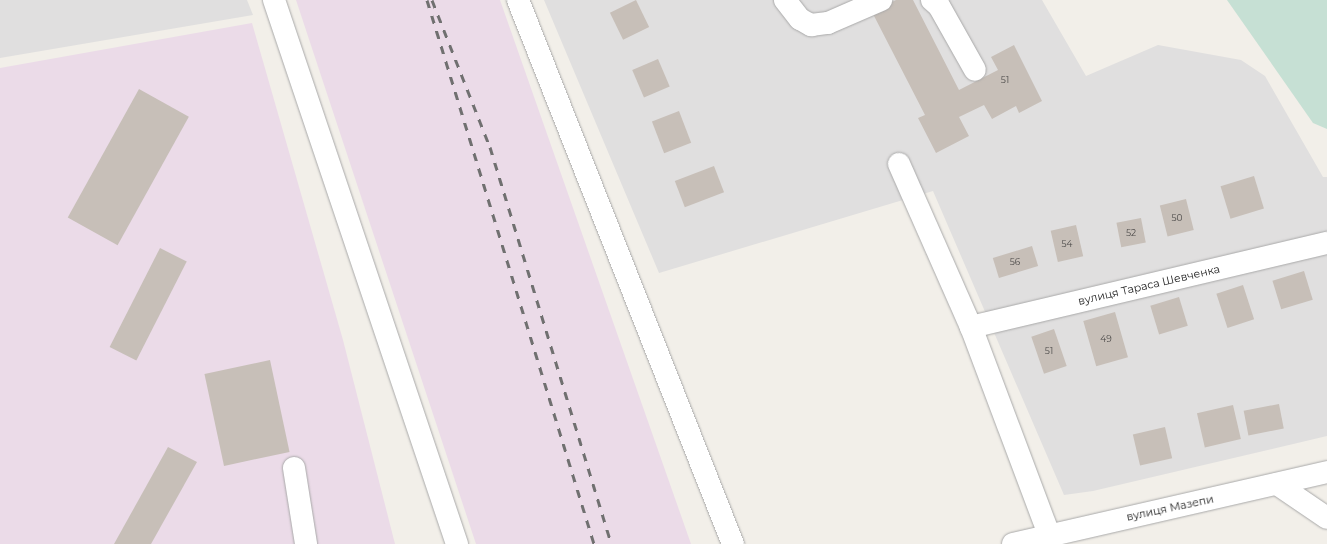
<!DOCTYPE html>
<html>
<head>
<meta charset="utf-8">
<style>
  body { margin:0 }
  #map { position:relative; width:1327px; height:544px; overflow:hidden; background:#f2efe9; font-family:Montserrat,sans-serif }
  div>[style] { position:absolute }
  .residential>* { inset:0; background:#e0dfdf }
  .industrial>* { inset:0; background:#ebdbe8 }
  .wetland>* { inset:0; background:#c6e0d4 }
  .building>* { inset:0; background:#c7bfb8; transform-origin:0 0 }
  .roads { filter:drop-shadow(0 0 1px #a9a9a9) drop-shadow(0 0 1px #a9a9a9) }
  .minor>* { height:22px; margin:-11px; padding:0 11px; transform-origin:11px; border-radius:11px; background:#fff }
  .rail>* { height:3px; margin-top:-1.5px; transform-origin:0; background:repeating-linear-gradient(90deg,#707070 0 8px,transparent 0 16px) }
  span { translate:-50% -50%; white-space:nowrap; text-align:center; line-height:1.15; -webkit-text-stroke:3px #fff; paint-order:stroke }
  .number-label { font-size:9px; color:#4b4948 }
  .number-label span { -webkit-text-stroke-width:0 }
  .street-label { font-size:11px; color:#222 }
</style>
</head>
<body>
<div id="map">
  <div class="residential">
    <div style="clip-path:polygon(0 0,247px 0,253px 15px,0 58px)"></div>
    <div style="clip-path:polygon(544px 0,1042px 0,1086px 76px,1158px 45px,1241px 60px,1265px 76px,1323px 177px,1327px 177px,1327px 436px,1093px 491px,1064px 495px,933px 191px,659px 273px)"></div>
  </div>
  <div class="industrial">
    <div style="clip-path:polygon(296px 0,500px 0,691px 544px,476px 544px)"></div>
    <div style="clip-path:polygon(252px 23px,343px 340px,395px 544px,0 544px,0 68px)"></div>
  </div>
  <div class="wetland">
    <div style="clip-path:polygon(1227px 0,1327px 0,1327px 129px,1313px 123px)"></div>
  </div>
  <div class="building">
    <div style="left:636px;top:0;width:30px;height:29px;rotate:64deg"></div>
    <div style="clip-path:polygon(896px 0,913px 0,959px 90px,998px 70px,991px 57px,1014px 45px,1042px 101px,1019px 113px,1016px 106px,992px 119px,984px 105px,959px 117px,969px 136px,936px 153px,918px 118px,925px 115px,872px 12px)"></div>
    <div style="left:658px;top:59px;width:30px;height:28px;rotate:67deg"></div>
    <div style="left:139px;top:89px;width:57px;height:147px;rotate:29deg"></div>
    <div style="left:679px;top:111px;width:34px;height:29px;rotate:69deg"></div>
    <div style="left:714px;top:166px;width:28px;height:42px;rotate:69deg"></div>
    <div style="left:1254px;top:176px;width:34px;height:35px;rotate:73deg"></div>
    <div style="left:1186px;top:199px;width:32px;height:27px;rotate:76deg"></div>
    <div style="left:1141px;top:218px;width:25px;height:25px;rotate:79deg"></div>
    <div style="left:1076px;top:225px;width:32px;height:26px;rotate:77deg"></div>
    <div style="left:1032px;top:246px;width:21px;height:41px;rotate:73deg"></div>
    <div style="left:160px;top:248px;width:30px;height:111px;rotate:27deg"></div>
    <div style="left:1304px;top:271px;width:30px;height:33px;rotate:73deg"></div>
    <div style="left:1243px;top:285px;width:36px;height:28px;rotate:72deg"></div>
    <div style="left:1179px;top:297px;width:30px;height:30px;rotate:73deg"></div>
    <div style="left:1115px;top:312px;width:47px;height:33px;rotate:74deg"></div>
    <div style="left:1054px;top:329px;width:39px;height:24px;rotate:71deg"></div>
    <div style="left:270px;top:360px;width:94px;height:67px;rotate:78deg"></div>
    <div style="left:1279px;top:404px;width:25px;height:36px;rotate:79deg"></div>
    <div style="left:1233px;top:405px;width:35px;height:37px;rotate:77deg"></div>
    <div style="left:1165px;top:427px;width:32px;height:33px;rotate:77deg"></div>
    <div style="clip-path:polygon(168px 447px,197px 462px,151px 544px,114px 544px)"></div>
  </div>
  <div class="roads">
    <div class="minor">
      <div style="left:274px;top:0;width:574px;rotate:71.41deg"></div>
      <div style="left:518px;top:0;width:585px;rotate:68.44deg"></div>
      <div style="left:785px;top:0;width:24px;rotate:52deg"></div>
      <div style="left:800px;top:19px;width:13px;rotate:29deg"></div>
      <div style="left:811px;top:25px;width:17px;rotate:-7deg"></div>
      <div style="left:828px;top:23px;width:58px;rotate:-23.5deg"></div>
      <div style="left:932px;top:0;width:9px;rotate:41deg"></div>
      <div style="left:939px;top:6px;width:73px;rotate:60.6deg"></div>
      <div style="left:899px;top:164px;width:178px;rotate:66.2deg"></div>
      <div style="left:971px;top:327px;width:222px;rotate:69.4deg"></div>
      <div style="left:971px;top:327px;width:366px;rotate:-13.3deg"></div>
      <div style="left:294px;top:468px;width:77px;rotate:81deg"></div>
      <div style="left:1277px;top:484px;width:60px;rotate:34.2deg"></div>
      <div style="left:1013px;top:544px;width:322px;rotate:-12.9deg"></div>
    </div>
  </div>
  <div class="rail">
    <div style="left:427px;top:0;width:569px;rotate:72.93deg"></div>
    <div style="left:432px;top:0;width:158px;rotate:68.5deg"></div>
    <div style="left:490px;top:147px;width:415px;rotate:73deg"></div>
  </div>
  <div class="number-label">
    <span style="left:1005px;top:80px">51</span>
    <span style="left:1177px;top:218px">50</span>
    <span style="left:1131px;top:233px">52</span>
    <span style="left:1067px;top:244px">54</span>
    <span style="left:1015px;top:262px">56</span>
    <span style="left:1106px;top:339px">49</span>
    <span style="left:1049px;top:351px">51</span>
  </div>
  <div class="street-label">
    <span style="left:1149px;top:285px;rotate:-13deg">вулиця Тараса Шевченка</span>
    <span style="left:1170px;top:508px;rotate:-12deg">вулиця Мазепи</span>
  </div>
</div>
</body>
</html>
